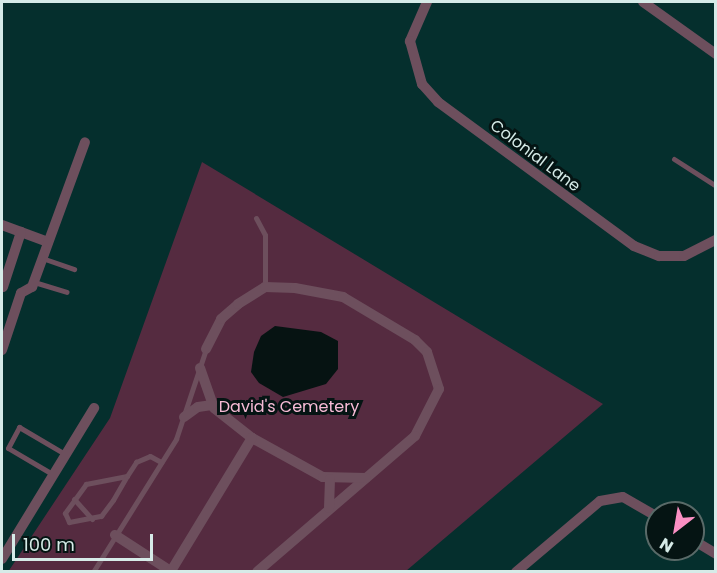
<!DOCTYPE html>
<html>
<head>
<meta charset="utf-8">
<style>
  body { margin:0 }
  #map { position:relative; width:717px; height:573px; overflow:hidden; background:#052f2d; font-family:Poppins,sans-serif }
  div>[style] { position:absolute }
  .green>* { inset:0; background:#552b40 }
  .water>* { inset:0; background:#061312 }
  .lane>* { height:5px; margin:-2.5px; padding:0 2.5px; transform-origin:2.5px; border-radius:2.5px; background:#6d4f5d }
  .street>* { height:10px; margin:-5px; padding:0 5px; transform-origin:5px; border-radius:5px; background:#6d4f5d }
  span { translate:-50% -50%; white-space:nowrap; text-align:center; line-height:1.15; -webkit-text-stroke:6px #051413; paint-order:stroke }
  .street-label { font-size:16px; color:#d6ebe8 }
  .park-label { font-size:16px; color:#f7bbd6 }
  .frame { position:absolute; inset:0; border:3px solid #d6ebe8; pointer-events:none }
  .north { position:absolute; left:645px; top:501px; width:60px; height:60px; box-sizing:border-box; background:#051413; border:2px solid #596a68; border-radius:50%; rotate:211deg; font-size:16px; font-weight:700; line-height:24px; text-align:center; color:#d6ebe8 }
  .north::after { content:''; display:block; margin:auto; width:21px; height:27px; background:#fb8fc3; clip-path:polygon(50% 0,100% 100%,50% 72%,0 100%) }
  .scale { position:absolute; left:12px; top:534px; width:141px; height:27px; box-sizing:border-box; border:3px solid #d6ebe8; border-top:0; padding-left:8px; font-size:18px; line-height:21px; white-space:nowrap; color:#d6ebe8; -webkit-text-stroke:4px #051413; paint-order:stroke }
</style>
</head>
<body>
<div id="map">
  <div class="green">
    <div style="clip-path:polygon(202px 162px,603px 404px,406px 571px,8px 572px,110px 418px)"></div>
  </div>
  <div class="water">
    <div style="clip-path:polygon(275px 326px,321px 332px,338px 341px,338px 369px,326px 384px,283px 397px,259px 383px,251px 372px,254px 352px,261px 336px)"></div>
  </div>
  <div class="lane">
    <div style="left:674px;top:159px;width:50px;rotate:32.7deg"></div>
    <div style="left:256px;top:218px;width:19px;rotate:62deg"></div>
    <div style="left:265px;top:235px;width:52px;rotate:90deg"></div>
    <div style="left:42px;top:258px;width:34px;rotate:19deg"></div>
    <div style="left:34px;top:282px;width:34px;rotate:17deg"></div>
    <div style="left:54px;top:475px;width:53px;rotate:-149.6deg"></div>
    <div style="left:8px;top:448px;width:24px;rotate:-62deg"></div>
    <div style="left:19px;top:427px;width:53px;rotate:30.4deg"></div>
    <div style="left:127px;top:476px;width:42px;rotate:169deg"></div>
    <div style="left:86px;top:484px;width:36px;rotate:126deg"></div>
    <div style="left:65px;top:513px;width:10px;rotate:66deg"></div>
    <div style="left:69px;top:522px;width:33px;rotate:-11deg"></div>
    <div style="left:101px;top:516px;width:20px;rotate:-53deg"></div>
    <div style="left:113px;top:500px;width:28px;rotate:-60deg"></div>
    <div style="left:127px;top:476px;width:17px;rotate:-57deg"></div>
    <div style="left:136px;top:462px;width:15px;rotate:-23deg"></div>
    <div style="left:150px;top:456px;width:13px;rotate:29deg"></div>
    <div style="left:74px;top:499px;width:27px;rotate:48deg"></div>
    <div style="left:93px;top:572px;width:157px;rotate:-58deg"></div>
    <div style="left:176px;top:439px;width:95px;rotate:-71.6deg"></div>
  </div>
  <div class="street">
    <div style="left:427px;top:2px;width:43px;rotate:113.6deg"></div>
    <div style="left:410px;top:41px;width:45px;rotate:74.4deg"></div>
    <div style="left:422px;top:84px;width:24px;rotate:48deg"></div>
    <div style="left:438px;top:102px;width:243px;rotate:36.3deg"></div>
    <div style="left:634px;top:246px;width:27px;rotate:22deg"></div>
    <div style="left:659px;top:256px;width:25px"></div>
    <div style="left:684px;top:256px;width:36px;rotate:-27deg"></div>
    <div style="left:643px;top:2px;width:90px;rotate:35.5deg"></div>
    <div style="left:2px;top:225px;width:49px;rotate:20.3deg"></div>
    <div style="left:3px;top:287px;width:58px;rotate:-71.9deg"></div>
    <div style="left:21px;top:293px;width:13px;rotate:-29deg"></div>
    <div style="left:32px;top:287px;width:154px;rotate:-69.9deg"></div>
    <div style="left:206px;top:349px;width:34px;rotate:-63deg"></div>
    <div style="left:221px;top:319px;width:23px;rotate:-41deg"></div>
    <div style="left:238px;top:304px;width:32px;rotate:-32deg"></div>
    <div style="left:265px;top:287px;width:30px;rotate:2deg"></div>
    <div style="left:295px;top:288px;width:49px;rotate:10.6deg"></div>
    <div style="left:343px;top:297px;width:84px;rotate:30.8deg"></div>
    <div style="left:415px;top:340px;width:17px;rotate:45deg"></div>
    <div style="left:427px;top:352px;width:39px;rotate:72deg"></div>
    <div style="left:439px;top:389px;width:53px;rotate:117.1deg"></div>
    <div style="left:415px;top:436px;width:208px;rotate:139.3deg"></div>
    <div style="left:2px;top:350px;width:60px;rotate:-71.6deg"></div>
    <div style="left:200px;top:368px;width:42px;rotate:70.7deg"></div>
    <div style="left:214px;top:408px;width:48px;rotate:38.3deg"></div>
    <div style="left:252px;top:438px;width:81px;rotate:28.8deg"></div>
    <div style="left:323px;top:477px;width:43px;rotate:1.3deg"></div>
    <div style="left:184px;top:417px;width:17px;rotate:-36deg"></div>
    <div style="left:198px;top:407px;width:14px;rotate:-8deg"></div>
    <div style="left:329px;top:508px;width:29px;rotate:-88deg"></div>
    <div style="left:115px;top:535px;width:68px;rotate:33deg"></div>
    <div style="left:693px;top:540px;width:27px;rotate:31deg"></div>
    <div style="left:2px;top:559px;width:177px;rotate:-58.6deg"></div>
    <div style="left:171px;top:571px;width:156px;rotate:-58.7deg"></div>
    <div style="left:516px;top:572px;width:110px;rotate:-40.2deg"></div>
    <div style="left:600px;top:501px;width:23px;rotate:-10deg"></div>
    <div style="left:623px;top:497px;width:39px;rotate:30deg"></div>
  </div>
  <div class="street-label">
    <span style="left:535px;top:156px;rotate:37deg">Colonial Lane</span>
  </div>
  <div class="park-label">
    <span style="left:289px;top:407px">David's Cemetery</span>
  </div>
  <div class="frame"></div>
  <div class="north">N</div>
  <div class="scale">100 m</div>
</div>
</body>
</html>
